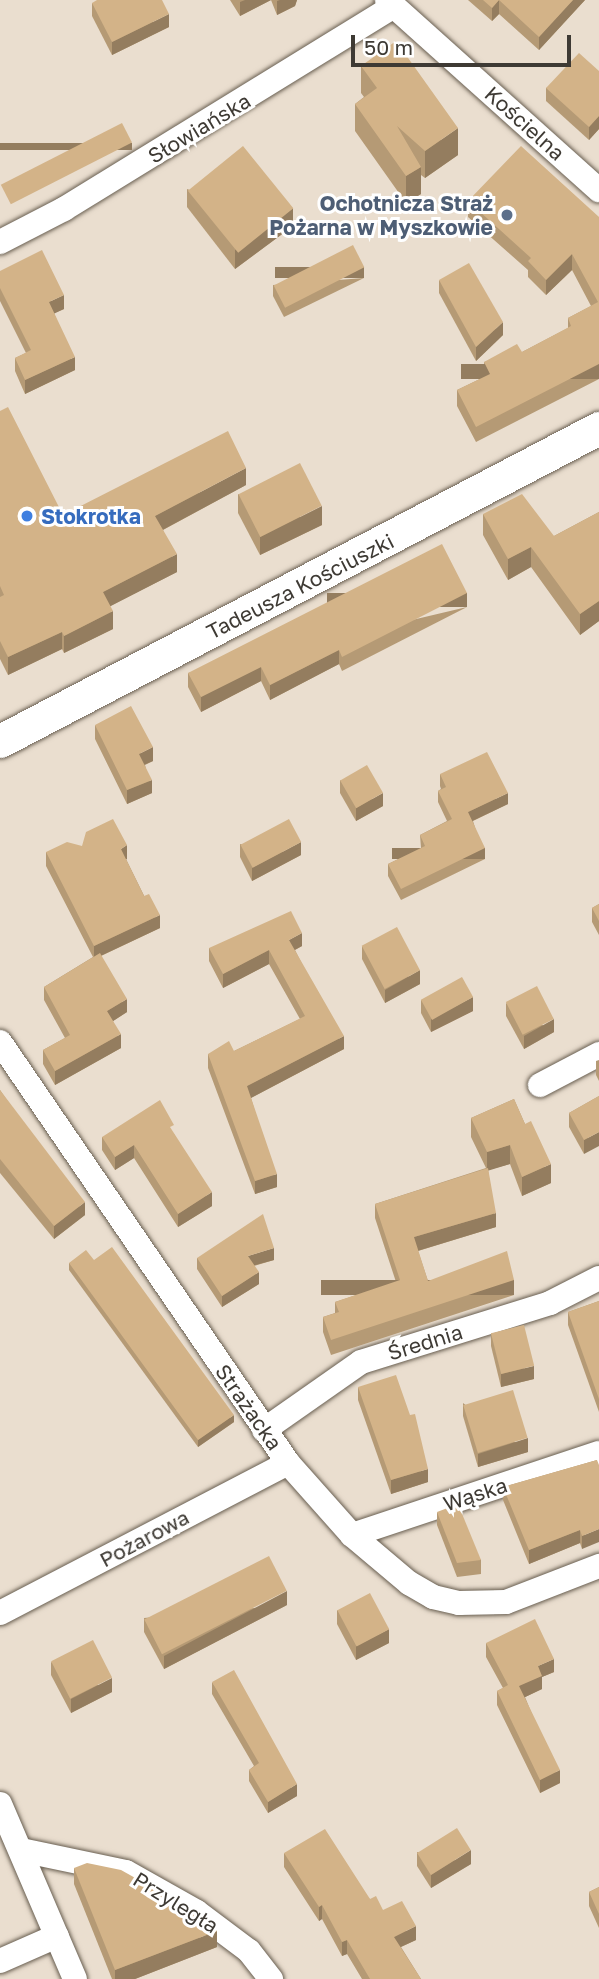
<!DOCTYPE html>
<html>
<head>
<meta charset="utf-8">
<style>
  body { margin:0 }
  #map { position:relative; width:599px; height:1979px; overflow:hidden; background:#eadecf; font-family:"Golos Text",sans-serif }
  div>[style] { position:absolute }
  .roads { filter:drop-shadow(0 0 2px #685e50) drop-shadow(0 0 2px #685e50) }
  .street>* { height:24px; margin:-12px; padding:0 12px; transform-origin:12px; border-radius:12px; background:#fff }
  .secondary>* { height:33px; margin:-16.5px; padding:0 16.5px; transform-origin:16.5px; border-radius:16.5px; background:#fff }
  .wall>* { inset:0; background:#b59a75 }
  .shaded-wall>* { inset:0; background:#947d5f; transform-origin:0 0 }
  .building>* { inset:0; background:#d3b388; transform-origin:0 0 }
  .dots>* { width:19px; height:19px; translate:-50% -50%; box-sizing:border-box; border:4px solid #fff; border-radius:50% }
  span { translate:-50% -50%; white-space:nowrap; text-align:center; line-height:1.15; -webkit-text-stroke:6px #fff; paint-order:stroke }
  .street-label { font-size:21px; color:#3e3a34 }
  .service-label { font-size:21px; color:#4e5e75; font-weight:700 }
  .right { translate:-100% -50%; text-align:right }
  .shop-label { font-size:21px; color:#366cbe; font-weight:700 }
  .left { translate:0 -50%; text-align:left }
  .scale { position:absolute; left:351px; top:35px; width:220px; height:32px; box-sizing:border-box; border:4px solid #3e3a34; border-top:0; padding-left:9px; font-size:21px; line-height:24px; white-space:nowrap; color:#3e3a34; -webkit-text-stroke:5px #fff; paint-order:stroke }
</style>
</head>
<body>
<div id="map">
  <div class="roads">
    <div class="street">
      <div style="left:387px;top:0;width:285px;rotate:41.9deg"></div>
      <div style="left:0;top:242px;width:72px;rotate:-27.3deg"></div>
      <div style="left:64px;top:209px;width:387px;rotate:-31.6deg"></div>
      <div style="left:0;top:1042px;width:510px;rotate:55.62deg"></div>
      <div style="left:288px;top:1463px;width:96px;rotate:48.4deg"></div>
      <div style="left:352px;top:1535px;width:75px;rotate:40.1deg"></div>
      <div style="left:409px;top:1583px;width:28px;rotate:30deg"></div>
      <div style="left:433px;top:1597px;width:27px;rotate:13deg"></div>
      <div style="left:459px;top:1603px;width:47px;rotate:-1.2deg"></div>
      <div style="left:506px;top:1602px;width:100px;rotate:-21.2deg"></div>
      <div style="left:540px;top:1085px;width:67px;rotate:-27.7deg"></div>
      <div style="left:264px;top:1430px;width:118px;rotate:-35deg"></div>
      <div style="left:361px;top:1362px;width:198px;rotate:-17.3deg"></div>
      <div style="left:550px;top:1303px;width:55px;rotate:-27deg"></div>
      <div style="left:352px;top:1535px;width:260px;rotate:-18.4deg"></div>
      <div style="left:0;top:1613px;width:325px;rotate:-27.5deg"></div>
      <div style="left:0;top:1804px;width:190px;rotate:66.8deg"></div>
      <div style="left:21px;top:1850px;width:107px;rotate:11.8deg"></div>
      <div style="left:126px;top:1872px;width:81px;rotate:29.4deg"></div>
      <div style="left:197px;top:1912px;width:65px;rotate:36.9deg"></div>
      <div style="left:249px;top:1951px;width:36px;rotate:52deg"></div>
      <div style="left:0;top:1961px;width:62px;rotate:-23.7deg"></div>
    </div>
    <div class="secondary">
      <div style="left:0;top:741px;width:676px;rotate:-27.59deg"></div>
    </div>
  </div>
  <div class="wall">
    <div style="clip-path:polygon(230px 0,297px 0,295px 6px,277px 15px,271px 0,240px 16px)"></div>
    <div style="clip-path:polygon(468px 0,585px 0,539px 50px,499px 14px,492px 21px)"></div>
    <div style="clip-path:polygon(92px 3px,169px 27px,112px 55px,92px 16px)"></div>
    <div style="clip-path:polygon(361px 66px,458px 155px,425px 178px,421px 175px,421px 194px,406px 203px,355px 131px,355px 104px,364px 97px,361px 93px)"></div>
    <div style="clip-path:polygon(599px 71px,599px 129px,589px 140px,546px 101px,546px 88px)"></div>
    <div style="clip-path:polygon(187px 189px,293px 226px,235px 269px,187px 207px)"></div>
    <div style="clip-path:polygon(468px 201px,599px 217px,599px 379px,476px 442px,457px 406px,457px 390px,484px 377px,484px 362px,522px 352px,568px 328px,568px 318px,591px 306px,572px 270px,546px 295px,528px 277px,528px 270px,468px 217px)"></div>
    <div style="clip-path:polygon(0 271px,64px 309px,54px 313px,75px 370px,25px 394px,15px 371px,15px 358px,26px 353px,0 301px)"></div>
    <div style="clip-path:polygon(364px 278px,284px 317px,273px 296px,273px 285px)"></div>
    <div style="clip-path:polygon(439px 280px,503px 335px,476px 361px,439px 293px)"></div>
    <div style="clip-path:polygon(0 411px,63px 515px,246px 485px,163px 530px,177px 572px,110px 606px,113px 629px,64px 653px,62px 649px,8px 675px,0 659px)"></div>
    <div style="clip-path:polygon(238px 494px,322px 525px,260px 555px,238px 513px)"></div>
    <div style="clip-path:polygon(599px 512px,599px 621px,580px 635px,531px 567px,508px 580px,483px 535px,483px 514px,554px 536px)"></div>
    <div style="clip-path:polygon(467px 607px,342px 671px,339px 664px,270px 700px,261px 681px,201px 712px,188px 687px,188px 673px)"></div>
    <div style="clip-path:polygon(95px 725px,153px 761px,145px 765px,152px 793px,127px 804px,95px 739px)"></div>
    <div style="clip-path:polygon(440px 774px,508px 804px,473px 821px,485px 859px,401px 900px,388px 876px,388px 864px,421px 848px,420px 835px,447px 821px,438px 802px,438px 791px,441px 789px,440px 786px)"></div>
    <div style="clip-path:polygon(340px 780px,383px 806px,356px 821px,340px 793px)"></div>
    <div style="clip-path:polygon(240px 844px,301px 855px,252px 881px,240px 857px)"></div>
    <div style="clip-path:polygon(46px 852px,127px 859px,126px 859px,160px 928px,101px 956px,127px 1012px,113px 1021px,121px 1048px,55px 1085px,43px 1064px,43px 1050px,65px 1038px,44px 1000px,44px 987px,93px 957px,46px 866px)"></div>
    <div style="clip-path:polygon(599px 904px,599px 935px,592px 922px,592px 908px)"></div>
    <div style="clip-path:polygon(302px 946px,295px 950px,344px 1049px,251px 1098px,277px 1187px,255px 1194px,208px 1068px,208px 1054px,234px 1051px,300px 1019px,269px 964px,223px 988px,209px 961px,209px 948px)"></div>
    <div style="clip-path:polygon(362px 946px,420px 984px,385px 1003px,362px 959px)"></div>
    <div style="clip-path:polygon(421px 1000px,473px 1011px,431px 1032px,421px 1013px)"></div>
    <div style="clip-path:polygon(506px 1003px,554px 1032px,524px 1049px,506px 1016px)"></div>
    <div style="clip-path:polygon(599px 1060px,599px 1081px,596px 1075px,596px 1061px)"></div>
    <div style="clip-path:polygon(0 1090px,85px 1215px,54px 1239px,0 1173px)"></div>
    <div style="clip-path:polygon(599px 1096px,584px 1154px,569px 1127px,569px 1113px)"></div>
    <div style="clip-path:polygon(514px 1099px,551px 1183px,522px 1196px,510px 1164px,488px 1170px,496px 1227px,418px 1251px,428px 1281px,514px 1295px,331px 1355px,323px 1332px,323px 1317px,335px 1313px,335px 1302px,396px 1282px,375px 1218px,375px 1204px,486px 1168px,471px 1137px,471px 1118px)"></div>
    <div style="clip-path:polygon(174px 1134px,212px 1206px,178px 1227px,134px 1158px,115px 1170px,102px 1150px,102px 1137px)"></div>
    <div style="clip-path:polygon(197px 1258px,274px 1260px,254px 1266px,259px 1284px,222px 1307px,197px 1269px)"></div>
    <div style="clip-path:polygon(94px 1260px,234px 1422px,198px 1447px,69px 1270px,69px 1263px)"></div>
    <div style="clip-path:polygon(599px 1301px,599px 1412px,568px 1325px,568px 1312px)"></div>
    <div style="clip-path:polygon(491px 1333px,534px 1379px,501px 1387px,491px 1346px)"></div>
    <div style="clip-path:polygon(358px 1387px,428px 1482px,391px 1494px,358px 1400px)"></div>
    <div style="clip-path:polygon(463px 1403px,528px 1452px,478px 1467px,463px 1416px)"></div>
    <div style="clip-path:polygon(597px 1460px,582px 1549px,580px 1543px,529px 1564px,503px 1500px,503px 1487px)"></div>
    <div style="clip-path:polygon(437px 1512px,481px 1560px,481px 1574px,457px 1577px,437px 1525px)"></div>
    <div style="clip-path:polygon(287px 1605px,164px 1669px,144px 1632px,144px 1618px)"></div>
    <div style="clip-path:polygon(337px 1610px,389px 1643px,356px 1660px,337px 1624px)"></div>
    <div style="clip-path:polygon(486px 1643px,554px 1672px,542px 1677px,542px 1689px,525px 1697px,560px 1783px,540px 1793px,497px 1705px,497px 1691px,503px 1688px,486px 1657px)"></div>
    <div style="clip-path:polygon(51px 1662px,112px 1692px,71px 1713px,51px 1675px)"></div>
    <div style="clip-path:polygon(212px 1682px,297px 1796px,268px 1813px,249px 1781px,249px 1770px,254px 1766px,212px 1694px)"></div>
    <div style="clip-path:polygon(417px 1852px,471px 1864px,431px 1888px,417px 1866px)"></div>
    <div style="clip-path:polygon(284px 1853px,370px 1899px,416px 1940px,401px 1947px,421px 1979px,362px 1979px,347px 1954px,342px 1956px,322px 1919px,319px 1921px,284px 1867px)"></div>
    <div style="clip-path:polygon(74px 1868px,217px 1947px,135px 1979px,112px 1979px,74px 1884px)"></div>
    <div style="clip-path:polygon(599px 1887px,599px 1928px,589px 1906px,589px 1892px)"></div>
  </div>
  <div class="shaded-wall">
    <div style="clip-path:polygon(245px 0,271px 0,240px 16px,240px 2px)"></div>
    <div style="clip-path:polygon(280px 0,297px 0,295px 6px,277px 15px,277px 1px)"></div>
    <div style="clip-path:polygon(499px 0,499px 14px,492px 21px,492px 8px)"></div>
    <div style="clip-path:polygon(573px 0,585px 0,539px 50px,539px 37px)"></div>
    <div style="clip-path:polygon(169px 14px,169px 27px,112px 55px,112px 42px)"></div>
    <div style="clip-path:polygon(599px 116px,599px 129px,589px 140px,589px 127px)"></div>
    <div style="clip-path:polygon(458px 128px,458px 155px,425px 178px,425px 151px)"></div>
    <div style="left:132px;top:143px;width:7px;height:148px;rotate:90deg"></div>
    <div style="clip-path:polygon(421px 167px,421px 194px,406px 203px,406px 176px)"></div>
    <div style="clip-path:polygon(293px 208px,293px 226px,235px 269px,235px 250px)"></div>
    <div style="clip-path:polygon(572px 254px,572px 270px,546px 295px,546px 280px)"></div>
    <div style="left:364px;top:267px;width:11px;height:89px;rotate:90deg"></div>
    <div style="clip-path:polygon(64px 295px,64px 309px,49px 316px,49px 302px)"></div>
    <div style="clip-path:polygon(503px 322px,503px 335px,476px 361px,476px 347px)"></div>
    <div style="clip-path:polygon(75px 357px,75px 370px,25px 394px,25px 380px)"></div>
    <div style="left:599px;top:364px;width:15px;height:138px;rotate:90deg"></div>
    <div style="clip-path:polygon(246px 468px,246px 485px,155px 534px,155px 516px)"></div>
    <div style="clip-path:polygon(322px 506px,322px 525px,260px 555px,260px 537px)"></div>
    <div style="clip-path:polygon(531px 547px,531px 567px,508px 580px,508px 559px)"></div>
    <div style="clip-path:polygon(177px 554px,177px 572px,103px 610px,103px 592px)"></div>
    <div style="left:467px;top:593px;width:14px;height:140px;rotate:90deg"></div>
    <div style="clip-path:polygon(599px 601px,599px 621px,580px 635px,580px 614px)"></div>
    <div style="clip-path:polygon(113px 611px,113px 629px,64px 653px,64px 636px)"></div>
    <div style="clip-path:polygon(62px 632px,62px 649px,8px 675px,8px 657px)"></div>
    <div style="clip-path:polygon(339px 650px,339px 664px,270px 700px,270px 685px)"></div>
    <div style="clip-path:polygon(261px 667px,261px 681px,201px 712px,201px 697px)"></div>
    <div style="clip-path:polygon(153px 747px,153px 761px,139px 767px,139px 754px)"></div>
    <div style="clip-path:polygon(152px 780px,152px 793px,127px 804px,127px 790px)"></div>
    <div style="clip-path:polygon(383px 793px,383px 806px,356px 821px,356px 808px)"></div>
    <div style="clip-path:polygon(508px 793px,508px 804px,468px 823px,468px 812px)"></div>
    <div style="clip-path:polygon(301px 842px,301px 855px,252px 881px,252px 868px)"></div>
    <div style="clip-path:polygon(127px 845px,127px 859px,121px 862px,121px 849px)"></div>
    <div style="left:485px;top:848px;width:11px;height:93px;rotate:90deg"></div>
    <div style="clip-path:polygon(160px 915px,160px 928px,94px 959px,94px 946px)"></div>
    <div style="clip-path:polygon(302px 933px,302px 946px,289px 953px,289px 940px)"></div>
    <div style="clip-path:polygon(269px 950px,269px 964px,223px 988px,223px 974px)"></div>
    <div style="clip-path:polygon(420px 970px,420px 984px,385px 1003px,385px 990px)"></div>
    <div style="clip-path:polygon(473px 997px,473px 1011px,431px 1032px,431px 1019px)"></div>
    <div style="clip-path:polygon(127px 999px,127px 1012px,107px 1025px,107px 1011px)"></div>
    <div style="clip-path:polygon(554px 1019px,554px 1032px,524px 1049px,524px 1036px)"></div>
    <div style="clip-path:polygon(121px 1034px,121px 1048px,55px 1085px,55px 1071px)"></div>
    <div style="clip-path:polygon(344px 1036px,344px 1049px,247px 1100px,247px 1086px)"></div>
    <div style="clip-path:polygon(599px 1132px,599px 1146px,584px 1154px,584px 1140px)"></div>
    <div style="clip-path:polygon(134px 1145px,134px 1158px,115px 1170px,115px 1157px)"></div>
    <div style="clip-path:polygon(510px 1145px,510px 1164px,487px 1171px,487px 1152px)"></div>
    <div style="clip-path:polygon(551px 1164px,551px 1183px,522px 1196px,522px 1177px)"></div>
    <div style="clip-path:polygon(277px 1174px,277px 1187px,255px 1194px,255px 1181px)"></div>
    <div style="clip-path:polygon(212px 1192px,212px 1206px,178px 1227px,178px 1214px)"></div>
    <div style="clip-path:polygon(85px 1202px,85px 1215px,54px 1239px,54px 1226px)"></div>
    <div style="clip-path:polygon(496px 1213px,496px 1227px,414px 1252px,414px 1237px)"></div>
    <div style="clip-path:polygon(274px 1248px,274px 1260px,248px 1267px,248px 1256px)"></div>
    <div style="clip-path:polygon(259px 1272px,259px 1284px,222px 1307px,222px 1296px)"></div>
    <div style="left:514px;top:1280px;width:15px;height:193px;rotate:90deg"></div>
    <div style="clip-path:polygon(534px 1366px,534px 1379px,501px 1387px,501px 1374px)"></div>
    <div style="clip-path:polygon(234px 1415px,234px 1422px,198px 1447px,198px 1440px)"></div>
    <div style="clip-path:polygon(528px 1438px,528px 1452px,478px 1467px,478px 1454px)"></div>
    <div style="clip-path:polygon(428px 1469px,428px 1482px,391px 1494px,391px 1480px)"></div>
    <div style="clip-path:polygon(599px 1529px,599px 1542px,582px 1549px,582px 1536px)"></div>
    <div style="clip-path:polygon(580px 1530px,580px 1543px,529px 1564px,529px 1550px)"></div>
    <div style="clip-path:polygon(287px 1591px,287px 1605px,164px 1669px,164px 1656px)"></div>
    <div style="clip-path:polygon(389px 1629px,389px 1643px,356px 1660px,356px 1646px)"></div>
    <div style="clip-path:polygon(554px 1659px,554px 1672px,542px 1677px,542px 1689px,519px 1700px,519px 1686px,538px 1666px)"></div>
    <div style="clip-path:polygon(112px 1678px,112px 1692px,71px 1713px,71px 1699px)"></div>
    <div style="clip-path:polygon(560px 1770px,560px 1783px,540px 1793px,540px 1780px)"></div>
    <div style="clip-path:polygon(297px 1784px,297px 1796px,268px 1813px,268px 1802px)"></div>
    <div style="clip-path:polygon(471px 1850px,471px 1864px,431px 1888px,431px 1875px)"></div>
    <div style="clip-path:polygon(322px 1905px,322px 1919px,319px 1921px,319px 1907px)"></div>
    <div style="clip-path:polygon(416px 1926px,416px 1940px,394px 1950px,394px 1937px)"></div>
    <div style="clip-path:polygon(217px 1931px,217px 1947px,135px 1979px,115px 1979px,115px 1970px)"></div>
    <div style="clip-path:polygon(347px 1940px,347px 1954px,342px 1956px,342px 1942px)"></div>
  </div>
  <div class="building">
    <div style="clip-path:polygon(97px 0,162px 0,169px 14px,112px 42px,92px 3px)"></div>
    <div style="clip-path:polygon(483px 0,573px 0,539px 37px,499px 0,492px 8px)"></div>
    <div style="clip-path:polygon(396px 41px,458px 128px,425px 151px,397px 126px,421px 167px,406px 176px,355px 104px,377px 88px,361px 66px)"></div>
    <div style="clip-path:polygon(579px 53px,599px 71px,599px 116px,589px 127px,546px 88px)"></div>
    <div style="left:122px;top:123px;width:22px;height:136px;rotate:63deg"></div>
    <div style="left:243px;top:146px;width:80px;height:71px;rotate:51deg"></div>
    <div style="clip-path:polygon(521px 146px,599px 217px,599px 364px,476px 427px,457px 390px,490px 374px,484px 362px,517px 344px,522px 352px,571px 326px,568px 318px,598px 302px,572px 254px,546px 280px,528px 261px,531px 258px,468px 201px)"></div>
    <div style="left:353px;top:245px;width:25px;height:89px;rotate:63deg"></div>
    <div style="clip-path:polygon(42px 250px,64px 295px,49px 302px,75px 357px,25px 380px,15px 358px,31px 350px,0 288px,0 271px)"></div>
    <div style="clip-path:polygon(469px 263px,503px 322px,476px 347px,439px 280px)"></div>
    <div style="clip-path:polygon(8px 407px,63px 515px,228px 431px,246px 468px,155px 516px,177px 554px,103px 592px,113px 611px,64px 636px,62px 632px,8px 657px,0 641px,0 597px,4px 595px,0 586px,0 411px)"></div>
    <div style="left:300px;top:463px;width:48px;height:69px;rotate:63deg"></div>
    <div style="clip-path:polygon(522px 494px,554px 536px,599px 512px,599px 601px,580px 614px,531px 547px,508px 559px,483px 514px)"></div>
    <div style="clip-path:polygon(442px 544px,467px 593px,342px 657px,339px 650px,270px 685px,261px 667px,201px 697px,188px 673px)"></div>
    <div style="clip-path:polygon(131px 706px,153px 747px,139px 754px,152px 780px,127px 790px,95px 725px)"></div>
    <div style="clip-path:polygon(487px 752px,508px 793px,468px 812px,485px 848px,401px 889px,388px 864px,425px 846px,420px 835px,452px 819px,438px 791px,446px 787px,440px 774px)"></div>
    <div style="left:367px;top:765px;width:32px;height:31px;rotate:60deg"></div>
    <div style="clip-path:polygon(113px 819px,127px 845px,121px 849px,144px 896px,149px 894px,160px 915px,94px 946px,46px 852px,67px 842px,82px 846px,86px 832px)"></div>
    <div style="left:289px;top:819px;width:26px;height:55px;rotate:62deg"></div>
    <div style="clip-path:polygon(599px 904px,599px 921px,592px 908px)"></div>
    <div style="clip-path:polygon(291px 911px,302px 933px,289px 940px,344px 1036px,247px 1086px,277px 1174px,255px 1181px,208px 1054px,229px 1041px,234px 1051px,305px 1016px,269px 950px,223px 974px,209px 948px)"></div>
    <div style="left:397px;top:927px;width:49px;height:40px;rotate:62deg"></div>
    <div style="clip-path:polygon(100px 953px,127px 999px,107px 1011px,121px 1034px,55px 1071px,43px 1050px,70px 1035px,44px 987px)"></div>
    <div style="left:462px;top:977px;width:23px;height:47px;rotate:61deg"></div>
    <div style="left:537px;top:986px;width:37px;height:35px;rotate:63deg"></div>
    <div style="clip-path:polygon(0 1090px,85px 1202px,54px 1226px,0 1159px)"></div>
    <div style="clip-path:polygon(599px 1096px,599px 1132px,584px 1140px,569px 1113px)"></div>
    <div style="clip-path:polygon(514px 1099px,525px 1124px,531px 1121px,551px 1164px,522px 1177px,510px 1145px,487px 1152px,471px 1118px)"></div>
    <div style="clip-path:polygon(160px 1100px,174px 1125px,170px 1127px,212px 1192px,178px 1214px,134px 1145px,115px 1157px,102px 1137px)"></div>
    <div style="clip-path:polygon(488px 1168px,496px 1213px,414px 1237px,428px 1281px,507px 1251px,514px 1280px,331px 1340px,323px 1317px,339px 1312px,335px 1302px,400px 1280px,375px 1204px)"></div>
    <div style="clip-path:polygon(263px 1214px,274px 1248px,248px 1256px,259px 1272px,222px 1296px,197px 1258px)"></div>
    <div style="clip-path:polygon(112px 1247px,234px 1415px,198px 1440px,69px 1263px,86px 1250px,94px 1260px)"></div>
    <div style="clip-path:polygon(599px 1301px,599px 1399px,568px 1312px)"></div>
    <div style="left:524px;top:1325px;width:42px;height:34px;rotate:76deg"></div>
    <div style="clip-path:polygon(396px 1375px,410px 1415px,415px 1414px,428px 1469px,391px 1480px,358px 1387px)"></div>
    <div style="left:513px;top:1390px;width:50px;height:52px;rotate:73deg"></div>
    <div style="clip-path:polygon(597px 1460px,599px 1465px,599px 1529px,582px 1536px,580px 1530px,529px 1550px,503px 1487px)"></div>
    <div style="clip-path:polygon(458px 1504px,481px 1560px,457px 1563px,437px 1512px)"></div>
    <div style="left:269px;top:1556px;width:39px;height:140px;rotate:63deg"></div>
    <div style="left:370px;top:1593px;width:41px;height:37px;rotate:62deg"></div>
    <div style="clip-path:polygon(535px 1619px,554px 1659px,538px 1666px,542px 1676px,519px 1686px,560px 1770px,540px 1780px,497px 1691px,508px 1685px,486px 1643px)"></div>
    <div style="left:93px;top:1640px;width:42px;height:47px;rotate:63deg"></div>
    <div style="clip-path:polygon(234px 1670px,297px 1784px,268px 1802px,249px 1770px,259px 1763px,212px 1682px)"></div>
    <div style="left:457px;top:1828px;width:26px;height:47px;rotate:58deg"></div>
    <div style="clip-path:polygon(325px 1829px,370px 1899px,376px 1896px,383px 1910px,402px 1901px,416px 1926px,394px 1937px,421px 1979px,370px 1979px,347px 1940px,342px 1942px,322px 1905px,319px 1907px,284px 1853px)"></div>
    <div style="clip-path:polygon(87px 1863px,121px 1870px,189px 1908px,217px 1931px,115px 1970px,74px 1868px)"></div>
    <div style="clip-path:polygon(599px 1887px,599px 1914px,589px 1892px)"></div>
  </div>
  <div class="dots">
    <div style="left:507px;top:215px;background:#5c6f8a"></div>
    <div style="left:27px;top:516px;background:#3f7fe0"></div>
  </div>
  <div class="street-label">
    <span style="left:525px;top:123px;rotate:42deg">Kościelna</span>
    <span style="left:199px;top:128px;rotate:-31deg">Słowiańska</span>
    <span style="left:300px;top:586px;rotate:-27deg">Tadeusza Kościuszki</span>
    <span style="left:425px;top:1342px;rotate:-17deg">Średnia</span>
    <span style="left:249px;top:1407px;rotate:55deg">Strażacka</span>
    <span style="left:475px;top:1494px;rotate:-18deg">Wąska</span>
    <span style="left:144px;top:1538px;rotate:-28deg">Pożarowa</span>
    <span style="left:176px;top:1902px;rotate:32deg">Przyległa</span>
  </div>
  <div class="service-label">
    <span class="right" style="left:493px;top:215px">Ochotnicza Straż<br>Pożarna w Myszkowie</span>
  </div>
  <div class="shop-label">
    <span class="left" style="left:41px;top:516px">Stokrotka</span>
  </div>
  <div class="scale">50 m</div>
</div>
</body>
</html>
